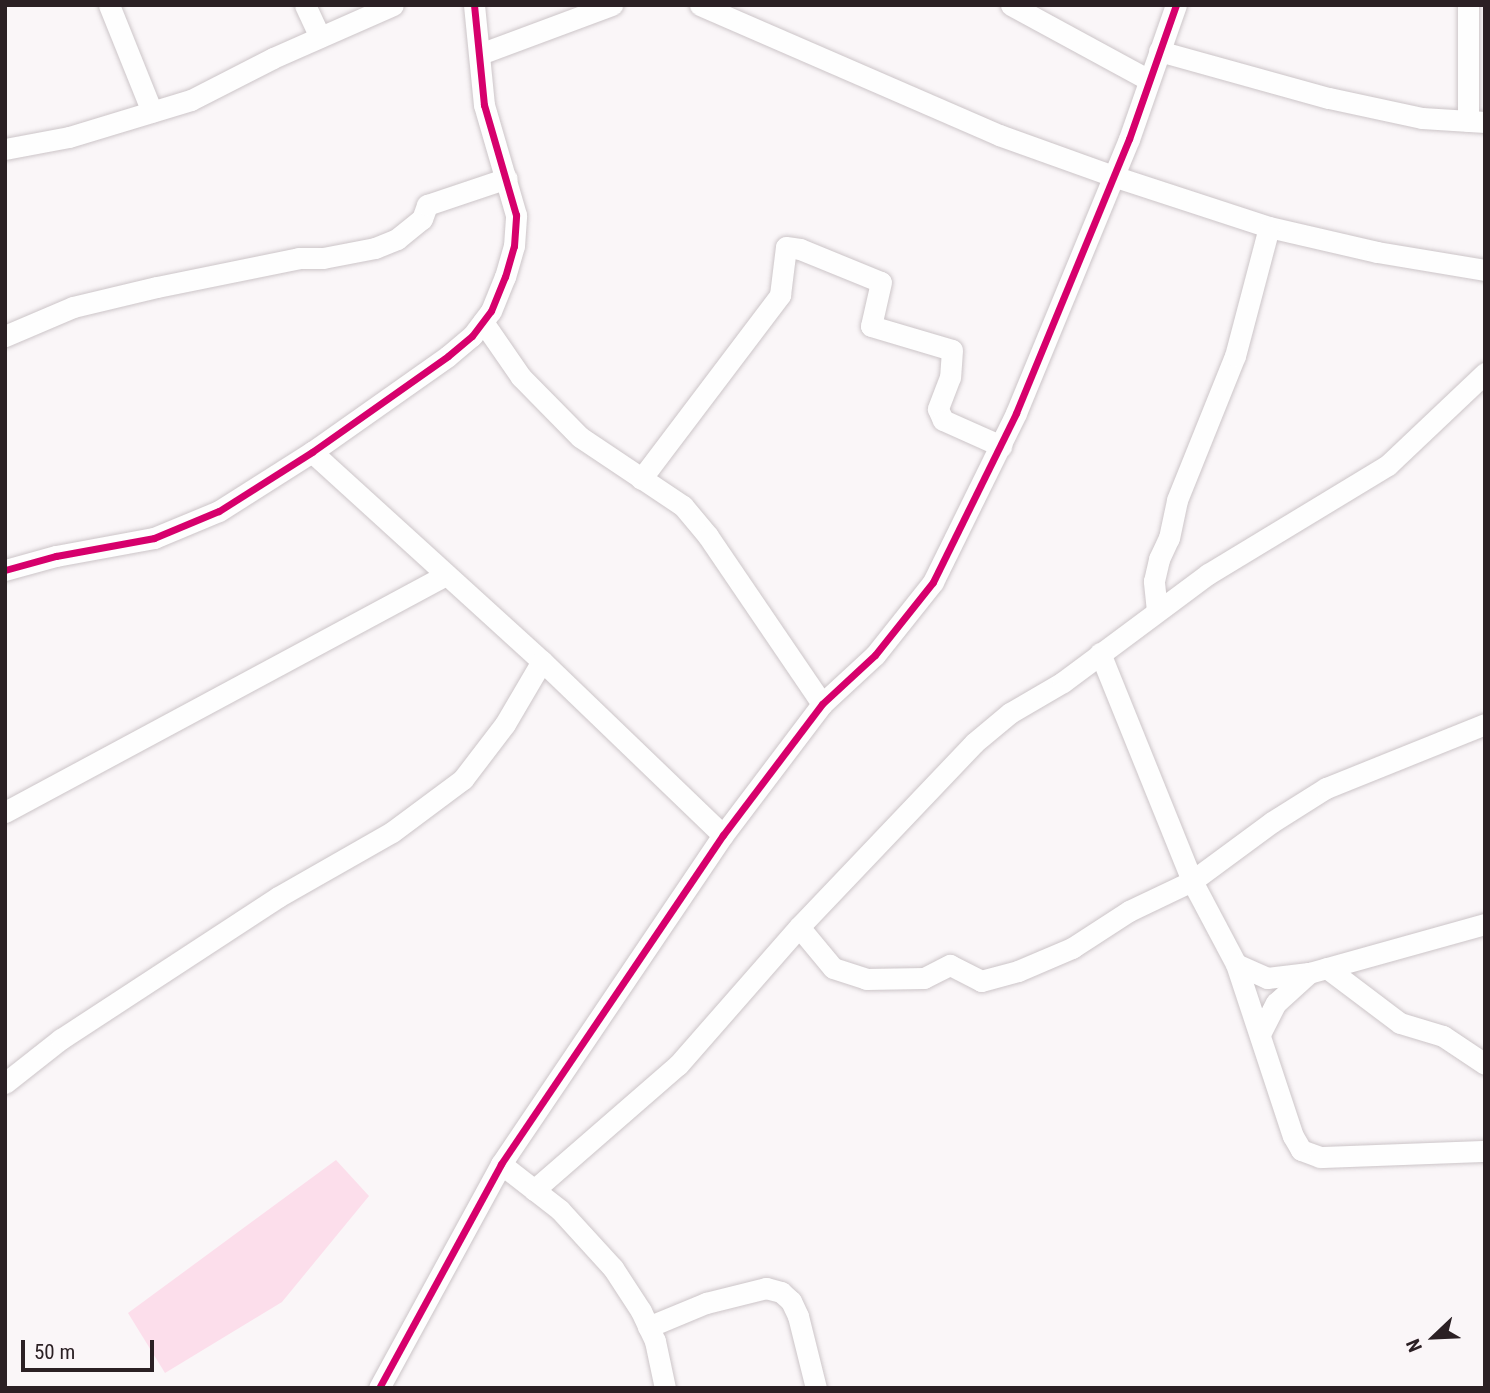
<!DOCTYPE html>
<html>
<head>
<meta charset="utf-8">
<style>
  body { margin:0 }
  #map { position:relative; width:1490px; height:1393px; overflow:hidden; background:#faf6f8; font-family:"Roboto Condensed",sans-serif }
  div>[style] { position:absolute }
  .green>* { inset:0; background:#fcdeeb }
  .roads { filter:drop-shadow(0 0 2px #ccc5c8) drop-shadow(0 0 2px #ccc5c8) }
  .minor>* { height:21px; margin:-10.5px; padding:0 10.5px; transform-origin:10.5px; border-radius:10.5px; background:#fefefe }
  .cycleway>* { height:7px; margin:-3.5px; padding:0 3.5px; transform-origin:3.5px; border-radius:3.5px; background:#d6006c }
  span { translate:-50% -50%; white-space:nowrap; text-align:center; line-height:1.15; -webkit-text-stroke:7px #fbf5f8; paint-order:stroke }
  .frame { position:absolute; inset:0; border:7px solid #2b2024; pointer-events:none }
  .north { position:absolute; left:1399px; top:1302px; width:70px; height:70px; -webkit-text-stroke:5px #fbf5f8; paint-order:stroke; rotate:247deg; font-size:19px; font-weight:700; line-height:28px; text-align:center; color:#2b2024 }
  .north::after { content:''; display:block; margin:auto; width:24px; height:32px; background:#2b2024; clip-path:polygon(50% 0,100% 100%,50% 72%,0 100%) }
  .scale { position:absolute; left:21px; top:1340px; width:133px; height:32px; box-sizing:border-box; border:4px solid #2b2024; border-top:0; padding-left:9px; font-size:21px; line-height:24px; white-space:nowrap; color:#2b2024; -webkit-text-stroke:5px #fbf5f8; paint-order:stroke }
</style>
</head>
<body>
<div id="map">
  <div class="green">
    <div style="clip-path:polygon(336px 1160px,369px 1196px,282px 1302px,165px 1373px,128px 1313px)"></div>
  </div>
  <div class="roads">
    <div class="minor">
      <div style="left:109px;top:5px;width:115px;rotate:68.1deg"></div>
      <div style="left:305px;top:5px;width:35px;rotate:65deg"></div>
      <div style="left:700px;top:5px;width:326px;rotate:23.5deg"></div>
      <div style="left:999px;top:135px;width:121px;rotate:19.8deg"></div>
      <div style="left:1113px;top:176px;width:164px;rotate:18.1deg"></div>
      <div style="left:1269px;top:227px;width:111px;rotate:13deg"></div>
      <div style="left:1377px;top:252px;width:109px;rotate:9.5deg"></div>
      <div style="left:1011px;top:5px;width:157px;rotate:28.5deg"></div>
      <div style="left:1468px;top:5px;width:116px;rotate:90deg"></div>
      <div style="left:1159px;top:51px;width:176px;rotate:15.5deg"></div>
      <div style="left:1329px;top:98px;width:95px;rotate:12.1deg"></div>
      <div style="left:1422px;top:118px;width:63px;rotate:3.6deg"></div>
      <div style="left:480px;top:54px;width:141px;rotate:-20.4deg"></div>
      <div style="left:5px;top:149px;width:65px;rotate:-10.6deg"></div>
      <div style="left:69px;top:137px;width:127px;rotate:-16.9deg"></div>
      <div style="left:191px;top:100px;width:92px;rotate:-27.1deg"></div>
      <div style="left:273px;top:58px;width:131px;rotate:-23.8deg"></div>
      <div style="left:483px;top:322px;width:67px;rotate:55.4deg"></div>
      <div style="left:521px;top:377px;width:84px;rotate:45.5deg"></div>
      <div style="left:580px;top:437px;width:124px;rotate:33.8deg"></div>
      <div style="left:683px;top:506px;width:39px;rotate:50deg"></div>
      <div style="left:708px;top:536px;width:203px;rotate:55.8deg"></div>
      <div style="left:5px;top:336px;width:74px;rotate:-23.1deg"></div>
      <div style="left:73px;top:307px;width:86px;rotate:-13.4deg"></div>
      <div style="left:157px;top:287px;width:145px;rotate:-11.5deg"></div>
      <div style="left:299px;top:258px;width:24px"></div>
      <div style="left:323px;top:258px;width:53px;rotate:-10.9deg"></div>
      <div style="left:375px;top:248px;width:24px;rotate:-22deg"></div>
      <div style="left:397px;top:239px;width:32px;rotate:-39deg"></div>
      <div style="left:422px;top:219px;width:15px;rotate:-70deg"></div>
      <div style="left:427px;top:205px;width:84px;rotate:-18.6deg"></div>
      <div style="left:312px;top:452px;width:311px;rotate:42.3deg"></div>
      <div style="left:542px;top:661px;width:251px;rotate:43.9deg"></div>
      <div style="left:641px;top:479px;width:231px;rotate:-52.9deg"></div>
      <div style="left:780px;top:295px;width:48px;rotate:-82.9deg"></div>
      <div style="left:786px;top:247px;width:14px;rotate:8deg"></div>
      <div style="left:800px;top:249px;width:87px;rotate:22.2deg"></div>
      <div style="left:881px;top:282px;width:45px;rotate:102.8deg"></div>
      <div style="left:871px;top:326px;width:84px;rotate:16.5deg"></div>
      <div style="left:952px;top:350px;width:27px;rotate:94deg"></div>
      <div style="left:950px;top:377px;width:34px;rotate:111deg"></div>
      <div style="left:938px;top:409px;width:12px;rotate:66deg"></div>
      <div style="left:943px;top:420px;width:64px;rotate:24.1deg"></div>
      <div style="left:5px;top:570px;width:53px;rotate:-15.4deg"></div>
      <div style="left:56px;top:556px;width:100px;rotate:-10.4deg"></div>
      <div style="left:154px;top:538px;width:70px;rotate:-22.6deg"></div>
      <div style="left:219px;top:511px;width:110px;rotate:-32.4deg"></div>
      <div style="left:312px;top:452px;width:166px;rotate:-35.2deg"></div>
      <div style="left:448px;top:356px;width:31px;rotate:-40deg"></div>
      <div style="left:472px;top:336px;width:31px;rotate:-53deg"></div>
      <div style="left:491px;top:311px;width:37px;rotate:-68deg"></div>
      <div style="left:505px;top:277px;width:32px;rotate:-74deg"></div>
      <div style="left:514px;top:246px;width:31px;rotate:-86deg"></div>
      <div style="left:516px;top:215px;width:115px;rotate:-106.2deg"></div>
      <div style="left:484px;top:105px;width:100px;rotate:-95.7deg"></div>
      <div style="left:1157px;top:611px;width:30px;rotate:-96deg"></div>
      <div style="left:1154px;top:581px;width:23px;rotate:-77deg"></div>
      <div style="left:1159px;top:559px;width:23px;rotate:-65deg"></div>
      <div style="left:1169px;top:538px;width:39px;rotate:-78deg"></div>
      <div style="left:1177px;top:500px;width:155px;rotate:-68.1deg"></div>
      <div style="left:1235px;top:356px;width:133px;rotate:-75.2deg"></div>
      <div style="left:1100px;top:653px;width:246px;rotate:68deg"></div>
      <div style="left:1192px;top:881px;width:94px;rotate:62.1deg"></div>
      <div style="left:1236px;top:964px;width:181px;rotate:71.7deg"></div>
      <div style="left:1293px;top:1136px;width:16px;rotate:60deg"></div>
      <div style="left:1301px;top:1150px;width:20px;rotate:20deg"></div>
      <div style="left:1320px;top:1157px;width:165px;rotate:-2.1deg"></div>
      <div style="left:5px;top:812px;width:501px;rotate:-28.25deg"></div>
      <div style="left:799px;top:927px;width:53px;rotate:50.3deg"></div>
      <div style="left:833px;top:968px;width:35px;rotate:18deg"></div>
      <div style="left:866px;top:979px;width:58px;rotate:-1deg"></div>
      <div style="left:924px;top:978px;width:29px;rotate:-27deg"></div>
      <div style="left:950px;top:965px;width:35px;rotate:27deg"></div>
      <div style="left:981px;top:981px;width:38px;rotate:-15deg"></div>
      <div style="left:1018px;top:971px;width:59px;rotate:-23.1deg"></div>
      <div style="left:1072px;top:948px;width:68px;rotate:-33deg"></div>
      <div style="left:1129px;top:911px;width:70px;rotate:-25.5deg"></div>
      <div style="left:1192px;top:881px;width:99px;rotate:-36.4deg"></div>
      <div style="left:1272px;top:822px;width:64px;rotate:-32.2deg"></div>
      <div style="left:1326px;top:788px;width:171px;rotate:-21.9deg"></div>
      <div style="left:1236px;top:964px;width:34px;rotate:24deg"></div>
      <div style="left:1267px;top:978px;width:42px;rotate:-6.8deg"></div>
      <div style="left:1309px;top:973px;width:183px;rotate:-15.6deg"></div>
      <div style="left:1327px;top:968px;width:91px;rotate:37deg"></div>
      <div style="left:1400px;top:1023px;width:45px;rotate:16.8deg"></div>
      <div style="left:1443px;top:1036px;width:50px;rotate:33.7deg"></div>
      <div style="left:1260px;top:1034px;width:35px;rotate:-63deg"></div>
      <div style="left:1276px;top:1003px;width:45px;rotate:-42.3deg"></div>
      <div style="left:5px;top:1083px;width:71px;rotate:-38.2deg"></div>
      <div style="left:61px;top:1039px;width:259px;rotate:-33.2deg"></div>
      <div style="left:278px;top:897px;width:131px;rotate:-29.7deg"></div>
      <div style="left:392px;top:832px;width:89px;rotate:-36.7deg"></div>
      <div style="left:463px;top:779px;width:69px;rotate:-52.6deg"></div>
      <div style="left:505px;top:724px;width:73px;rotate:-59.6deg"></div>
      <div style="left:501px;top:1164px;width:75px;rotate:37.9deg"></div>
      <div style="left:560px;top:1210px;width:79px;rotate:47.6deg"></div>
      <div style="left:613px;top:1268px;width:51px;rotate:56.9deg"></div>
      <div style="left:641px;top:1311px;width:33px;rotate:65deg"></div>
      <div style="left:655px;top:1341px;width:48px;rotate:78deg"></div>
      <div style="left:534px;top:1190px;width:191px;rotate:-41deg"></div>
      <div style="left:678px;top:1065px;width:184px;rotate:-48.8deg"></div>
      <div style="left:799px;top:927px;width:254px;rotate:-46.4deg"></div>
      <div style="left:974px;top:743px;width:47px;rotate:-39.8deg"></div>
      <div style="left:1010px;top:713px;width:61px;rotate:-30.3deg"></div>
      <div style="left:1063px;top:682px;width:181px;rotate:-36.7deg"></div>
      <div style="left:1208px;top:574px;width:210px;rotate:-31.2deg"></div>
      <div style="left:1388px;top:465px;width:134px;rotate:-43.5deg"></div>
      <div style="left:648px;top:1327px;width:63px;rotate:-22.5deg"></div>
      <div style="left:706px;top:1303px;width:62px;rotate:-14deg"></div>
      <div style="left:766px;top:1288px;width:16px;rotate:15deg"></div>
      <div style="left:781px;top:1292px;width:13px;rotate:42deg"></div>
      <div style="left:791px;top:1301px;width:17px;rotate:65deg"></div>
      <div style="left:798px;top:1316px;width:74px;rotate:76deg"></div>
      <div style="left:379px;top:1388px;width:255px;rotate:-61.4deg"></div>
      <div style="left:501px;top:1164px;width:397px;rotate:-56deg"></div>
      <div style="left:723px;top:835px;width:164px;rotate:-52.9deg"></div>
      <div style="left:822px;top:704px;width:72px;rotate:-42.8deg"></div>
      <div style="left:875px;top:655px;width:93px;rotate:-51.5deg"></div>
      <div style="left:933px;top:582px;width:188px;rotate:-63.8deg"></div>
      <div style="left:1016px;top:413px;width:296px;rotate:-67.6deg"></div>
      <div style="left:1129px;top:139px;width:142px;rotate:-70.7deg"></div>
    </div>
  </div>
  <div class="cycleway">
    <div style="left:5px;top:570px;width:53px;rotate:-15.4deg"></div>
    <div style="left:56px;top:556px;width:100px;rotate:-10.4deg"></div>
    <div style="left:154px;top:538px;width:70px;rotate:-22.6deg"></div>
    <div style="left:219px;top:511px;width:110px;rotate:-32.4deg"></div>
    <div style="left:312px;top:452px;width:166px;rotate:-35.2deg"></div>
    <div style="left:448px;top:356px;width:31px;rotate:-40deg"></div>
    <div style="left:472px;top:336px;width:31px;rotate:-53deg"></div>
    <div style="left:491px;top:311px;width:37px;rotate:-68deg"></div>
    <div style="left:505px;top:277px;width:32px;rotate:-74deg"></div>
    <div style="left:514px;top:246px;width:31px;rotate:-86deg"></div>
    <div style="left:516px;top:215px;width:115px;rotate:-106.2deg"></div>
    <div style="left:484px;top:105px;width:100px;rotate:-95.7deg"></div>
    <div style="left:379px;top:1388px;width:255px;rotate:-61.4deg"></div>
    <div style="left:501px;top:1164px;width:397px;rotate:-56deg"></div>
    <div style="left:723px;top:835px;width:164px;rotate:-52.9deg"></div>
    <div style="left:822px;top:704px;width:72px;rotate:-42.8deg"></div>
    <div style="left:875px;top:655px;width:93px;rotate:-51.5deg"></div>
    <div style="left:933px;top:582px;width:188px;rotate:-63.8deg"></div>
    <div style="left:1016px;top:413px;width:296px;rotate:-67.6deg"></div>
    <div style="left:1129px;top:139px;width:142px;rotate:-70.7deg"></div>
  </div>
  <div class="frame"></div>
  <div class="north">N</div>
  <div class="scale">50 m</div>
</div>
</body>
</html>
